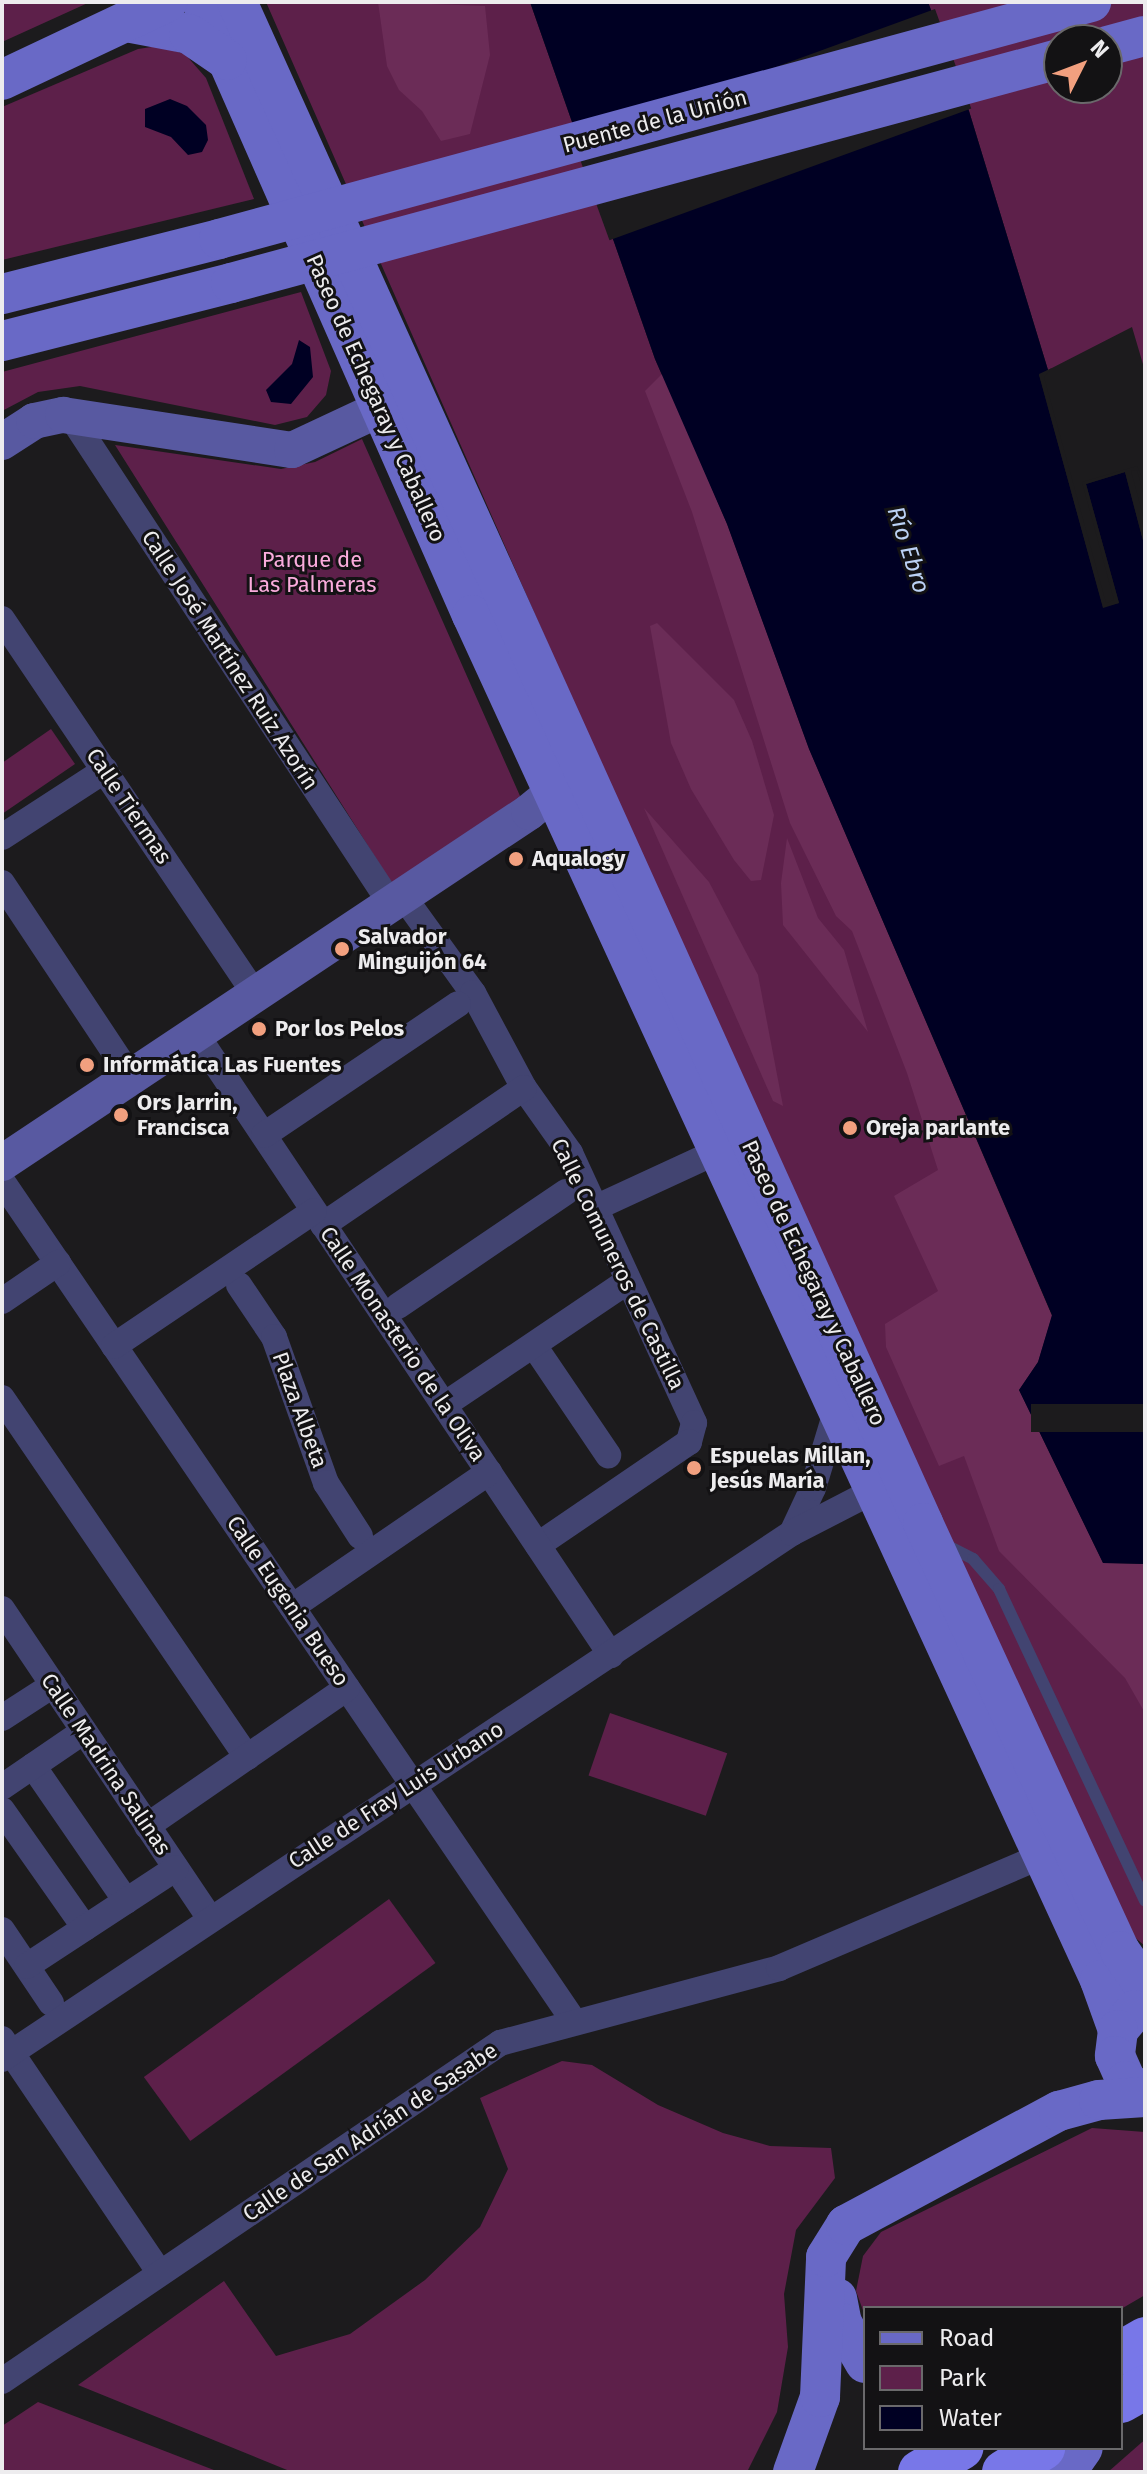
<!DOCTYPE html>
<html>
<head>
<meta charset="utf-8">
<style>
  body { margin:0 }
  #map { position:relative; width:1147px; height:2474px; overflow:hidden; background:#1c1b1d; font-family:"Fira Sans",sans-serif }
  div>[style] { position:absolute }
  .green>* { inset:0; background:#5d204a; transform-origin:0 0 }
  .forest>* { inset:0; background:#6b2c57 }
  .water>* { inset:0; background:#000023 }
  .pier>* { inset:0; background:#1c1b1d; transform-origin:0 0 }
  .lane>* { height:12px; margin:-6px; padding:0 6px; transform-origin:6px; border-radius:6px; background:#424471 }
  .street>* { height:26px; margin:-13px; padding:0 13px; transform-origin:13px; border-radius:13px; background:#424471 }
  .secondary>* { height:36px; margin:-18px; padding:0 18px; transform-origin:18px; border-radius:18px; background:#5859a1 }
  .primary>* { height:40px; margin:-20px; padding:0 20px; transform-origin:20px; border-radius:20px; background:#6969c6 }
  .highway>* { height:44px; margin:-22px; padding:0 22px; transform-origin:22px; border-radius:22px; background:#7877e8 }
  .primary-bridge>* { height:40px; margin:-20px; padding:0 20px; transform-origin:20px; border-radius:20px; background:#6969c6 }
  .dots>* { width:22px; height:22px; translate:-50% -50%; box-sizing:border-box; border:4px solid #131214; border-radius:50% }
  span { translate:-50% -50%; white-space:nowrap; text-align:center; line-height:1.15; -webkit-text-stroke:6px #131214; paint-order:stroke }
  .street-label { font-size:22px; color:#edecee }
  .park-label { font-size:22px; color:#faacdc }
  .poi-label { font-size:22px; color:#edecee; font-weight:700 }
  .left { translate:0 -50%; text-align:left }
  .water-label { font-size:24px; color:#bbd1f4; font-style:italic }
  .frame { position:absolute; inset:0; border:4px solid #edecee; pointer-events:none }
  .legend { position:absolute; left:863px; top:2306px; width:260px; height:144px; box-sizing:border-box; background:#131214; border:2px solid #6a696b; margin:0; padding:10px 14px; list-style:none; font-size:24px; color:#edecee }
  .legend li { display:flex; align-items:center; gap:16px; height:40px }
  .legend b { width:40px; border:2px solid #6a696b }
  .north { position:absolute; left:1043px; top:24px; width:80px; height:80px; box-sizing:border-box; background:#131214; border:2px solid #6a696b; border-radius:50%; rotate:48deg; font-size:22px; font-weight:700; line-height:32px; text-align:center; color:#edecee }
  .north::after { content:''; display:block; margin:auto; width:28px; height:36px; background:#f2a07f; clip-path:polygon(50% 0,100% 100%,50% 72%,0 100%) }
</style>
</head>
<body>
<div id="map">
  <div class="green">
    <div style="clip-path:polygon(2px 2px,90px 2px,2px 42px)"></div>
    <div style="clip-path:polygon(266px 2px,530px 2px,655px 359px,727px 524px,809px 749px,1052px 1316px,1038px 1362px,1019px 1390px,1103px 1563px,1145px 1564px,1145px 1946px,1126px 1930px,848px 1327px)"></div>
    <div style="clip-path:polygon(evenodd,928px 2px,1145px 2px,1145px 371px,1132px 327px,1048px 370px,969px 111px,928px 2px,1059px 40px,1107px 40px,1107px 88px,1059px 88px,1059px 40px)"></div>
    <div style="clip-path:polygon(158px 46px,185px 54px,206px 78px,254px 199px,2px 260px,2px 107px,138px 49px)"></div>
    <div style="clip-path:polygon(301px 292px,331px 371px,326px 395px,307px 417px,275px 425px,80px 386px,38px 392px,2px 411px,2px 372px)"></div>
    <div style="clip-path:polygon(362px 439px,524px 805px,394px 887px,115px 445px,281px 469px,315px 462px)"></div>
    <div style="clip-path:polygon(51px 729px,75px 764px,2px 814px,2px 763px)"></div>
    <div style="left:610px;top:1713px;width:124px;height:66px;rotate:19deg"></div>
    <div style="left:389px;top:1899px;width:79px;height:303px;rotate:54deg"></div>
    <div style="clip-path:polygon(562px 2061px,592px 2065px,658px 2105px,723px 2133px,770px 2146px,831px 2148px,835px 2178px,796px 2230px,784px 2294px,788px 2347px,777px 2412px,747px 2472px,292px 2472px,78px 2385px,224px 2281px,276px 2356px,350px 2334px,425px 2280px,480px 2227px,508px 2169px,480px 2098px)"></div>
    <div style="clip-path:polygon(1092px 2128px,1145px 2132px,1145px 2295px,1121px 2309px,865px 2308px,865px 2316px,856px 2291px,863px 2256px,881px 2232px)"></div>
    <div style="clip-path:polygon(38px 2402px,219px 2472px,2px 2472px,2px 2426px)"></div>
    <div style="clip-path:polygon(1145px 2440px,1145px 2472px,1108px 2472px,1141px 2443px)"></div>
  </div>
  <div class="forest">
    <div style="clip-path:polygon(378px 2px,485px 6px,490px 55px,470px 134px,441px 141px,422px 111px,399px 90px,387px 66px)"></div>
    <div style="clip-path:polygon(663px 373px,727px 524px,809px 749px,1052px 1316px,1038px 1362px,1019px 1390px,1103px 1563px,1145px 1564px,1145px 1713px,1125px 1678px,999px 1551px,964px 1456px,939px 1466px,886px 1347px,885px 1324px,938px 1291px,894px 1196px,938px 1170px,907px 1073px,852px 931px,836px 916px,790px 823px,692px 512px,645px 391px)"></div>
    <div style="clip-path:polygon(657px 623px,734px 700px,752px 741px,774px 815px,761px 880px,751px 881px,734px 860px,691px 789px,671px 743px,650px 626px)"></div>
    <div style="clip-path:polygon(644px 808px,709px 882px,758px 975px,783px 1106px,773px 1101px)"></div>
    <div style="clip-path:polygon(787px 838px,818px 918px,844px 950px,868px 1032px,783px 925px,781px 883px)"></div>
  </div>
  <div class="water">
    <div style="clip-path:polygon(530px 2px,928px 2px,969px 111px,1048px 370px,1039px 375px,1103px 607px,1119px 603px,1086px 484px,1125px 472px,1145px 548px,1145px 1564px,1103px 1563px,1019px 1390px,1038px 1362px,1052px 1315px,809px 749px,727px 524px,655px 359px)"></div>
    <div style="clip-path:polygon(170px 99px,187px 106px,206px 125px,208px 140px,202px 152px,188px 155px,171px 137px,145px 127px,145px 109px)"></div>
    <div style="clip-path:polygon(299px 340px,310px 347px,313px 377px,291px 404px,271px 402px,266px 390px,292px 364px)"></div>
  </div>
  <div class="pier">
    <div style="left:935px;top:9px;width:106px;height:385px;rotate:70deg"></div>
    <div style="clip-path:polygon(1052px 368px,1044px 377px,1106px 603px,1114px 600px,1082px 482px,1137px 466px,1145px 484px,1143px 492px,1137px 470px,1131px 471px,1145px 523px,1145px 548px,1125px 472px,1086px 484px,1119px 603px,1103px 608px,1039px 374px)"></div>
    <div style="left:1145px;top:1404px;width:28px;height:114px;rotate:90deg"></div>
  </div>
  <div class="lane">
    <div style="left:944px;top:1544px;width:33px;rotate:27deg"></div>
    <div style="left:973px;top:1559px;width:40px;rotate:49deg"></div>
    <div style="left:999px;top:1589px;width:344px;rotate:64.9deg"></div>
  </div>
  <div class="street">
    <div style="left:70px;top:415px;width:585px;rotate:56.72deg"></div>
    <div style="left:2px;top:619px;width:452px;rotate:56deg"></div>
    <div style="left:2px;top:837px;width:123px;rotate:-33deg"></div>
    <div style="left:2px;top:883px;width:233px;rotate:56.4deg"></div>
    <div style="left:403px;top:896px;width:120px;rotate:54.2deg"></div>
    <div style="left:473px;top:993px;width:108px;rotate:61.8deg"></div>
    <div style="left:524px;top:1088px;width:80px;rotate:54.7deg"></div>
    <div style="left:570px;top:1153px;width:297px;rotate:65.3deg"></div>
    <div style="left:694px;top:1423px;width:20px;rotate:105deg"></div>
    <div style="left:689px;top:1442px;width:183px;rotate:145.7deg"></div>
    <div style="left:196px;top:1034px;width:747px;rotate:56.25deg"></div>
    <div style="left:264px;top:1135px;width:234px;rotate:-34deg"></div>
    <div style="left:2px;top:1181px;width:1015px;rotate:55.76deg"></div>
    <div style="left:595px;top:1208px;width:133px;rotate:-24.8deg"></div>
    <div style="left:323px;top:1225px;width:243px;rotate:-34.3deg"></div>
    <div style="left:239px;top:1285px;width:63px;rotate:56.1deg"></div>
    <div style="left:274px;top:1337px;width:155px;rotate:70.4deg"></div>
    <div style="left:326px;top:1483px;width:63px;rotate:57.3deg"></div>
    <div style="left:2px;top:1301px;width:68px;rotate:-34.2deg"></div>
    <div style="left:398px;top:1306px;width:203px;rotate:-34.2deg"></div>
    <div style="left:114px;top:1346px;width:241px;rotate:-34deg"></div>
    <div style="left:541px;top:1356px;width:120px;rotate:55.9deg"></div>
    <div style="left:2px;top:1398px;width:435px;rotate:55.7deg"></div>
    <div style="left:444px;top:1405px;width:222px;rotate:-34deg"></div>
    <div style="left:792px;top:1533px;width:50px;rotate:-65deg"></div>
    <div style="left:813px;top:1488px;width:79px;rotate:-73.2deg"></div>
    <div style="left:292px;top:1607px;width:239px;rotate:-34.4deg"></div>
    <div style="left:2px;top:1609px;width:372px;rotate:56.1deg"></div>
    <div style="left:2px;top:1718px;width:61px;rotate:-32.9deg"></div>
    <div style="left:33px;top:1766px;width:164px;rotate:55.4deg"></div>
    <div style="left:2px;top:1787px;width:99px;rotate:-34.3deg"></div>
    <div style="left:2px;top:1810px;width:144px;rotate:54.9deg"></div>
    <div style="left:147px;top:1826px;width:243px;rotate:-34.6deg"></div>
    <div style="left:2px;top:1930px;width:88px;rotate:56.1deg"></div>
    <div style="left:27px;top:1966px;width:178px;rotate:-33.3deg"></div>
    <div style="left:2px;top:2039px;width:282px;rotate:56deg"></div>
    <div style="left:2px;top:2059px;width:949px;rotate:-33.66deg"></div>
    <div style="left:792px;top:1533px;width:107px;rotate:-27.3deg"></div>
    <div style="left:2px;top:2381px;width:602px;rotate:-34.17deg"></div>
    <div style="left:500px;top:2043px;width:289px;rotate:-15deg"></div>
    <div style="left:779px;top:1968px;width:286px;rotate:-23.1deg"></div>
  </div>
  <div class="secondary">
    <div style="left:2px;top:442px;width:38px;rotate:-33deg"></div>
    <div style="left:34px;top:421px;width:30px;rotate:-12deg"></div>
    <div style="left:63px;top:415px;width:232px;rotate:8.7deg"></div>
    <div style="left:292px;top:450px;width:99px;rotate:-25deg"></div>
    <div style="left:382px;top:408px;width:27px;rotate:24deg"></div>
    <div style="left:2px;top:1163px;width:633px;rotate:-33.66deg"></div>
    <div style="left:529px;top:812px;width:32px;rotate:-39deg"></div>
    <div style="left:554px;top:792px;width:28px;rotate:-63deg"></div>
  </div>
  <div class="primary">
    <div style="left:202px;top:2px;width:670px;rotate:66.23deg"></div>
    <div style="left:472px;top:615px;width:1503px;rotate:65.29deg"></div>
    <div style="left:1100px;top:1980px;width:53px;rotate:70.2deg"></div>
    <div style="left:237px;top:2px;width:1669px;rotate:65.72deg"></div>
    <div style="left:923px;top:1523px;width:471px;rotate:65.3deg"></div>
    <div style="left:1120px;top:1951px;width:44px;rotate:55.2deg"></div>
    <div style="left:132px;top:23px;width:58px;rotate:10.9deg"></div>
    <div style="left:189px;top:34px;width:46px;rotate:34.4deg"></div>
    <div style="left:1107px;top:46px;width:39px;rotate:-15deg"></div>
    <div style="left:2px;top:80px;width:183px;rotate:-25.3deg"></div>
    <div style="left:2px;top:294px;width:224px;rotate:-14.2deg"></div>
    <div style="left:2px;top:341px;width:236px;rotate:-14.2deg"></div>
    <div style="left:1135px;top:2010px;width:26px;rotate:130deg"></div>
    <div style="left:1118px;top:2030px;width:26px;rotate:97deg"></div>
    <div style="left:1115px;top:2056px;width:27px;rotate:66deg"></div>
    <div style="left:1126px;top:2081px;width:24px;rotate:36deg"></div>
    <div style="left:837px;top:2298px;width:25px;rotate:79deg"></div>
    <div style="left:842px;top:2323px;width:46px;rotate:60.1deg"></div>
    <div style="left:793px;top:2472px;width:80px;rotate:-70.2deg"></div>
    <div style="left:820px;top:2397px;width:140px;rotate:-87.5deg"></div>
    <div style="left:826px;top:2257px;width:38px;rotate:-58deg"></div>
    <div style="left:846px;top:2225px;width:242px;rotate:-28.2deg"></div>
    <div style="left:1059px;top:2111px;width:41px;rotate:-15.4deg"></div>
    <div style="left:1099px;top:2100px;width:46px;rotate:-3.7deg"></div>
    <div style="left:1066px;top:2472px;width:29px;rotate:-55deg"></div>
  </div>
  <div class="highway">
    <div style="left:1121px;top:2353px;width:28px;rotate:-30deg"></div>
    <div style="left:1121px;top:2401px;width:28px;rotate:-30deg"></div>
    <div style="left:920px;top:2472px;width:48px;rotate:-30.3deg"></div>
    <div style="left:1004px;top:2472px;width:46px;rotate:-31.6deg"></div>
  </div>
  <div class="primary-bridge">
    <div style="left:219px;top:239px;width:904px;rotate:-15.21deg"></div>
    <div style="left:231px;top:283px;width:858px;rotate:-15.14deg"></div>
  </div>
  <div class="dots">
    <div style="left:516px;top:859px;background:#f2a07f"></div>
    <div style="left:342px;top:949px;background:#f2a07f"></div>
    <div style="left:259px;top:1029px;background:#f2a07f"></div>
    <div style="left:87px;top:1065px;background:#f2a07f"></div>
    <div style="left:121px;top:1115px;background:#f2a07f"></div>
    <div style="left:850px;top:1128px;background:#f2a07f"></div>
    <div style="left:694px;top:1468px;background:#f2a07f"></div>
  </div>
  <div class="street-label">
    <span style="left:655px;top:121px;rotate:-15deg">Puente de la Unión</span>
    <span style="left:376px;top:398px;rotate:66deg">Paseo de Echegaray y Caballero</span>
    <span style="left:230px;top:660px;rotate:57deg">Calle José Martínez Ruiz Azorín</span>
    <span style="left:129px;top:806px;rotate:56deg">Calle Tiermas</span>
    <span style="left:618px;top:1264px;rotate:64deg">Calle Comuneros de Castilla</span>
    <span style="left:814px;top:1283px;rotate:65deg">Paseo de Echegaray y Caballero</span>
    <span style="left:403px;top:1344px;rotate:56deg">Calle Monasterio de la Oliva</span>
    <span style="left:300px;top:1410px;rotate:70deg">Plaza Albeta</span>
    <span style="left:288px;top:1601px;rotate:56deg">Calle Eugenia Bueso</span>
    <span style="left:106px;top:1764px;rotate:56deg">Calle Madrina Salinas</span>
    <span style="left:396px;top:1795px;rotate:-33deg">Calle de Fray Luis Urbano</span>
    <span style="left:370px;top:2132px;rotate:-34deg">Calle de San Adrián de Sasabe</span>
  </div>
  <div class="park-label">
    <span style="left:312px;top:572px">Parque de<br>Las Palmeras</span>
  </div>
  <div class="poi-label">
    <span class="left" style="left:532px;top:859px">Aqualogy</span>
    <span class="left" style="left:358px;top:949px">Salvador<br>Minguijón 64</span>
    <span class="left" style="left:275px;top:1029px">Por los Pelos</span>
    <span class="left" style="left:103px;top:1065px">Informática Las Fuentes</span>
    <span class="left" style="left:137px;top:1115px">Ors Jarrin,<br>Francisca</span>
    <span class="left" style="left:866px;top:1128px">Oreja parlante</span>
    <span class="left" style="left:710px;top:1468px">Espuelas Millan,<br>Jesús María</span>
  </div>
  <div class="water-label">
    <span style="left:908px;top:550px;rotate:72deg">Río Ebro</span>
  </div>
  <div class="frame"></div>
  <ul class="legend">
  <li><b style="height:10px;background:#6969c6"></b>Road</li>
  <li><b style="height:22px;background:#5d204a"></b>Park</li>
  <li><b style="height:22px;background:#000023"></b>Water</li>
  </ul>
  <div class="north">N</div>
</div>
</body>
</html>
